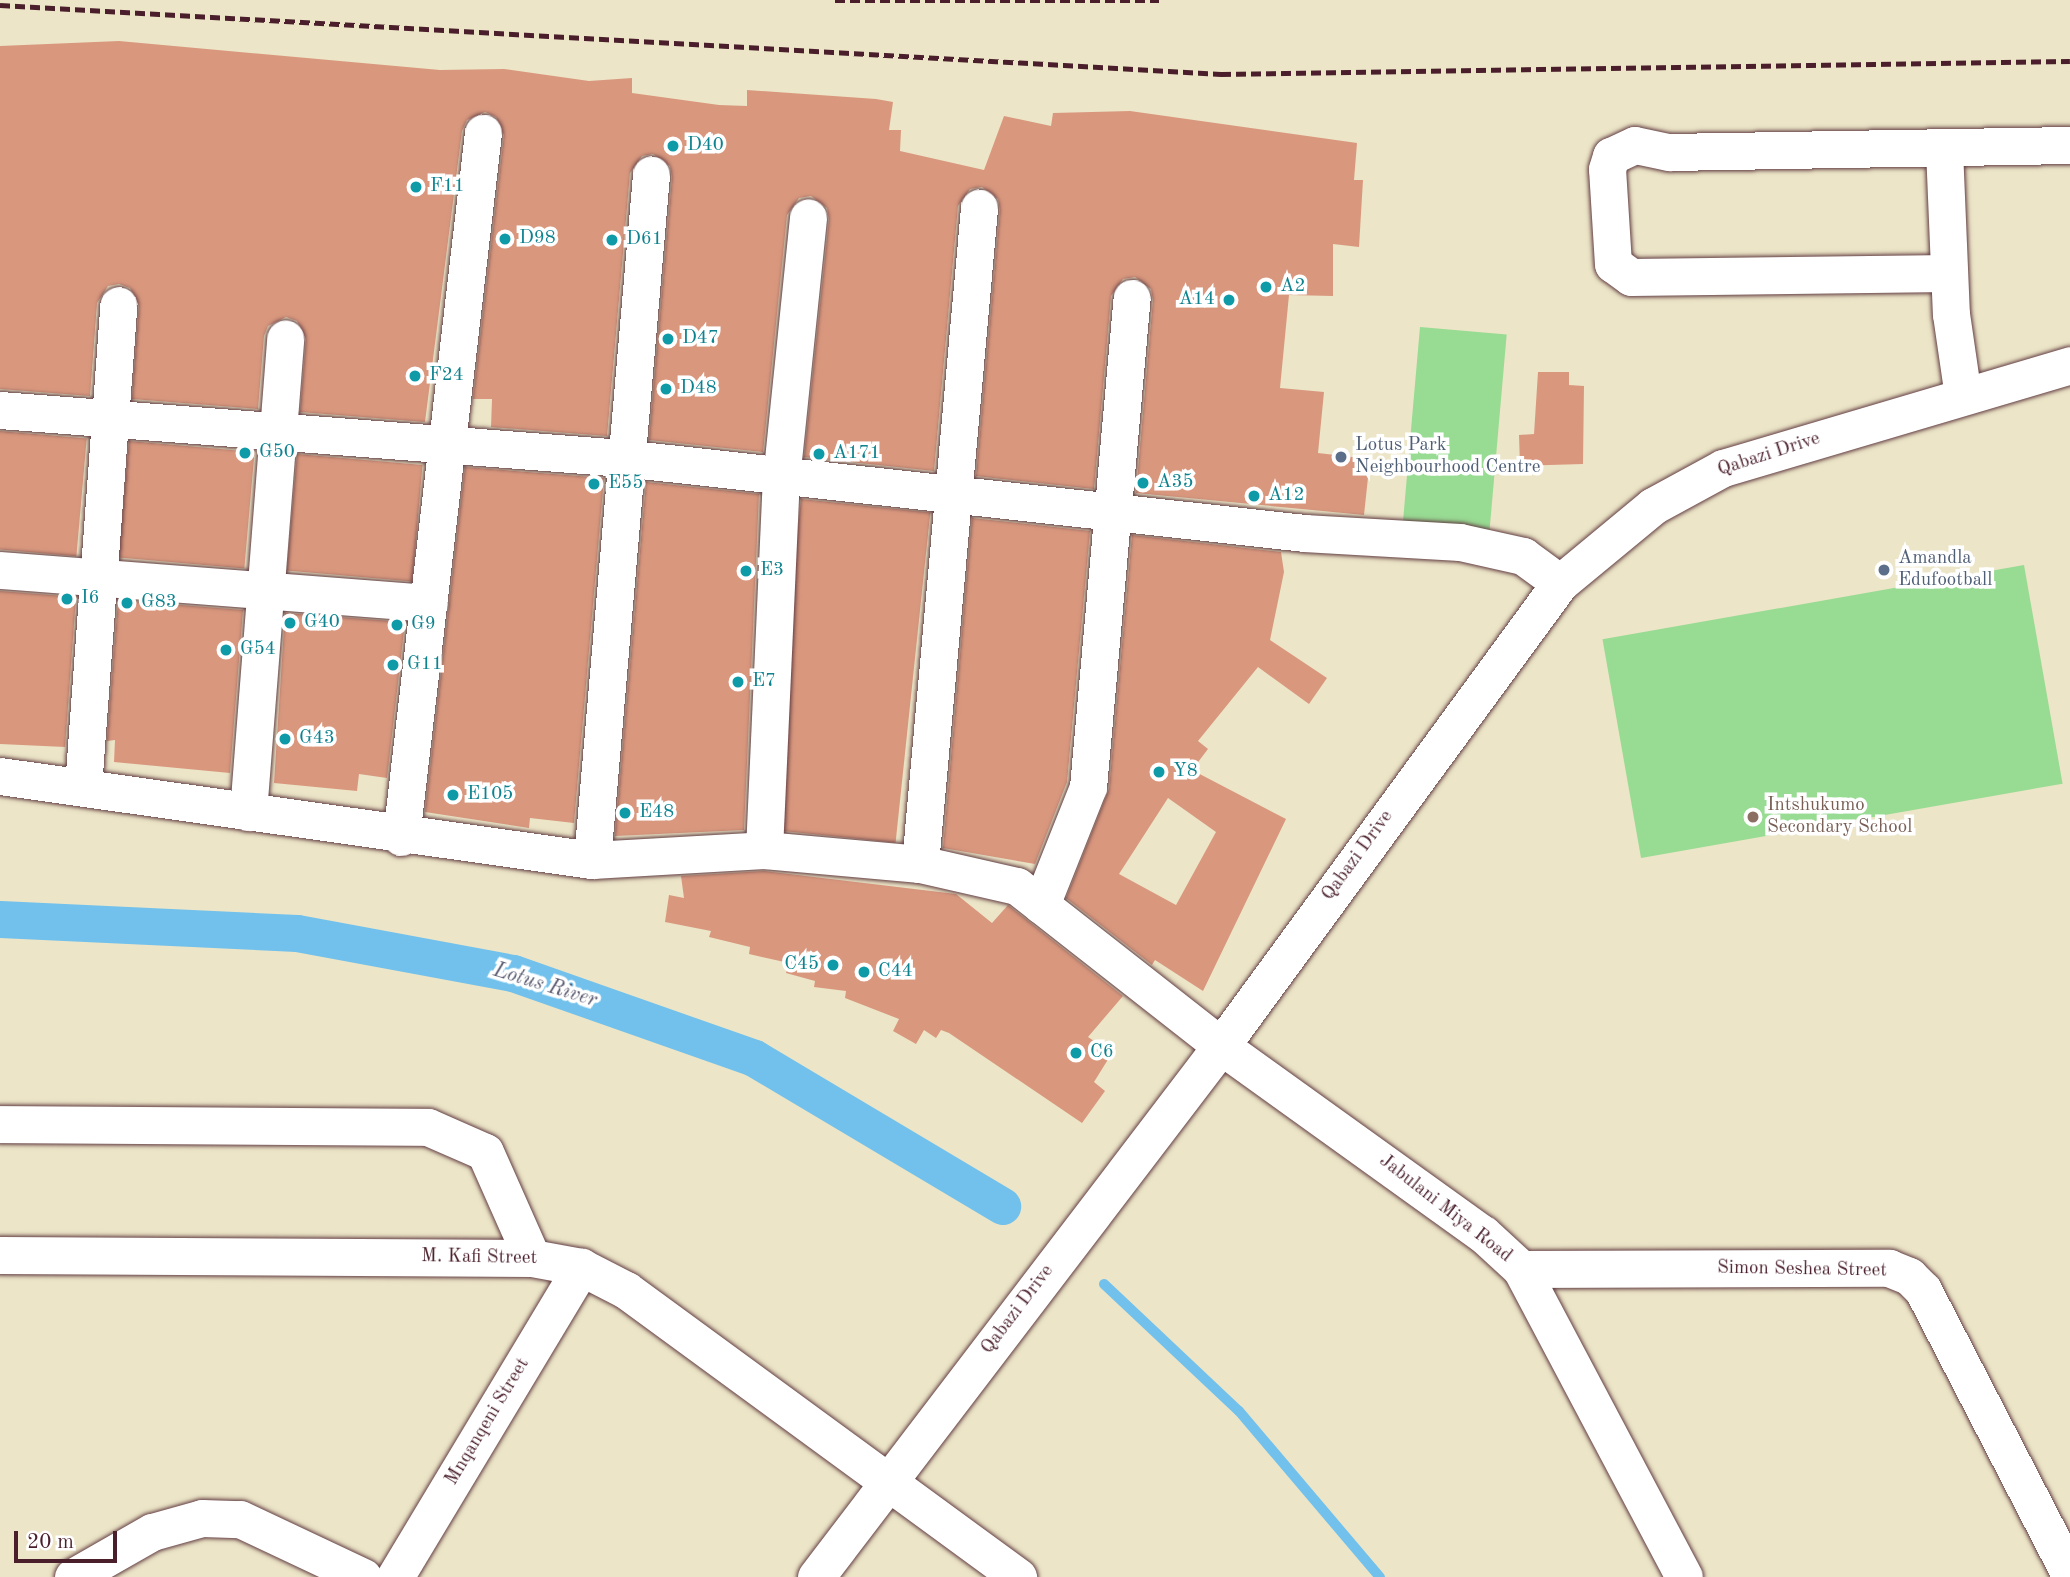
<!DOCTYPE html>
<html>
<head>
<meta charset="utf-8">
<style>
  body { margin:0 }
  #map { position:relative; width:2070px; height:1577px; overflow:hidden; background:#ece5c7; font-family:"Old Standard TT",serif }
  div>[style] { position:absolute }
  .green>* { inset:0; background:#98db93; transform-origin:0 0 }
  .stream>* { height:10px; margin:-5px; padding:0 5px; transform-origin:5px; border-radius:5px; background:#71c1ec }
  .canal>* { height:37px; margin:-18.5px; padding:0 18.5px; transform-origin:18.5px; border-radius:18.5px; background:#71c1ec }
  .building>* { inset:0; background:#d9987e; transform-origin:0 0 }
  .roads { filter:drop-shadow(0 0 2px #623d42) drop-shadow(0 0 2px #623d42) }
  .minor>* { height:37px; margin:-18.5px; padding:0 18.5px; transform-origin:18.5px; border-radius:18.5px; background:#fff }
  .rail>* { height:5px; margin-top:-2.5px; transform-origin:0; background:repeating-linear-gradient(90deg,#4a1f2b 0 10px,transparent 0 15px) }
  .dots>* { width:19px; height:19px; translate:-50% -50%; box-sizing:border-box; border:4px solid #fff; border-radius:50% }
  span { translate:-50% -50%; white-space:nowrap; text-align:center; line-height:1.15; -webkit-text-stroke:7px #fff; paint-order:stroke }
  .culture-label { font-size:19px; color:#0d838f }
  .left { translate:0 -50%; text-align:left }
  .right { translate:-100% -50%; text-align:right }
  .service-label { font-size:19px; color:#4e5e75 }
  .street-label { font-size:19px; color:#4a1f2b }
  .education-label { font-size:19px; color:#785e54 }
  .water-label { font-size:21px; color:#58586f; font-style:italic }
  .scale { position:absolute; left:14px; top:1531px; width:103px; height:32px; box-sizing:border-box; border:4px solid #4a1f2b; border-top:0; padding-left:9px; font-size:21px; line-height:24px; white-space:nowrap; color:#4a1f2b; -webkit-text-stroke:5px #fff; paint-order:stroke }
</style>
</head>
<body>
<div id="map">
  <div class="green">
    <div style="left:1420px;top:327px;width:87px;height:200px;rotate:5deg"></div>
    <div style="left:2024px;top:565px;width:222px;height:428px;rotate:80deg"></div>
  </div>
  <div class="stream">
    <div style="left:1104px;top:1284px;width:185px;rotate:43.3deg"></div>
    <div style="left:1239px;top:1411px;width:218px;rotate:49.7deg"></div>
  </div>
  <div class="canal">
    <div style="left:0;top:919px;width:297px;rotate:2.7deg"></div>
    <div style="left:297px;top:933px;width:220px;rotate:10.5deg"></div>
    <div style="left:513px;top:973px;width:256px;rotate:19.4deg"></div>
    <div style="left:754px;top:1058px;width:289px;rotate:30.8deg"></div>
  </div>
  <div class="building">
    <div style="clip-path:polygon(119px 41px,440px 70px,504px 69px,589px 81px,632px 78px,632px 93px,719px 105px,747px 106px,747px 90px,876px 99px,893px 102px,889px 130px,901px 130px,900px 151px,984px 170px,1004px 116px,1051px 126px,1053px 113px,1130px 111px,1357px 143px,1354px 180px,1363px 180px,1359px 247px,1333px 244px,1333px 296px,1289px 295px,1280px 388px,1324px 392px,1318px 453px,1370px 459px,1364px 515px,1136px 493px,1153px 300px,1151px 289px,1135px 277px,1123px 279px,1111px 296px,1094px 489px,976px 476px,1000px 210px,998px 199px,982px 187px,970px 189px,958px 206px,934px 471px,804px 457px,829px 219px,827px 208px,811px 196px,799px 198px,787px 215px,763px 452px,649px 440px,672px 177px,670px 166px,653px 154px,642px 156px,630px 173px,607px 436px,491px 427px,492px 399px,473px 399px,504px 135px,496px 117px,485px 112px,467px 120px,462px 131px,425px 422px,300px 412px,306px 339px,297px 321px,286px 317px,268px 326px,264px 336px,258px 409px,132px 399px,139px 306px,130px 288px,119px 284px,108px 286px,97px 303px,90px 396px,0 389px,0 46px)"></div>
    <div style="clip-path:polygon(1538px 372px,1569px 372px,1569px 385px,1584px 386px,1583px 464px,1520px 466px,1519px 435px,1534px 434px)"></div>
    <div style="left:0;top:431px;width:87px;height:118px;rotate:5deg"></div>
    <div style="left:129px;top:441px;width:126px;height:117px;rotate:5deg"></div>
    <div style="left:297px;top:454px;width:126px;height:117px;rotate:5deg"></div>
    <div style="clip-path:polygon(465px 467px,604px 478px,574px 823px,530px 818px,529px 828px,425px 812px)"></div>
    <div style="clip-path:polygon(646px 482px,759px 494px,744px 830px,615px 836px)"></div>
    <div style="left:801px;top:499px;width:130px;height:332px;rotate:6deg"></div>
    <div style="clip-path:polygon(972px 518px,1090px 531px,1067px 782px,1035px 864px,943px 848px)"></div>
    <div style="clip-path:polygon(evenodd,1132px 535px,1281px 552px,1284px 572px,1270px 640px,1327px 678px,1309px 704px,1258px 667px,1198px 741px,1208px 749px,1192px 770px,1286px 819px,1203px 991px,1155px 960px,1152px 965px,1066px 898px,1109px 789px,1132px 535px,1168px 798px,1216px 832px,1176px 905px,1119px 874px,1168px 798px)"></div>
    <div style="clip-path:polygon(0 591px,76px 597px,65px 747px,0 744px)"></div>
    <div style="clip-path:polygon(118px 600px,243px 610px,230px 773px,114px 762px,115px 740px,107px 741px)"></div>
    <div style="clip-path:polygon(285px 613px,405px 622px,387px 778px,359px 774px,357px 791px,274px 783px)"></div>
    <div style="clip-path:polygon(764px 871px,956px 894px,992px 923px,1008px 905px,1123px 996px,1088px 1037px,1112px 1053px,1094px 1082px,1105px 1091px,1082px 1123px,949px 1033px,941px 1030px,936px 1038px,924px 1030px,916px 1044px,893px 1031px,899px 1019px,845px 998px,846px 991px,814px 987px,815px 981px,786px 973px,789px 963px,749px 954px,750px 947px,709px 937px,711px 931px,665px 922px,669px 895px,684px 898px,681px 876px)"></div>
  </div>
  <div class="roads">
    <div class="minor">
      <div style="left:1944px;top:149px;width:165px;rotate:87.6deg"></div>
      <div style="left:1951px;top:314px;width:83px;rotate:81.7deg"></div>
      <div style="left:1949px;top:273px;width:318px;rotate:179.3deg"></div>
      <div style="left:1631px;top:277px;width:22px;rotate:-144deg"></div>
      <div style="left:1613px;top:264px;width:95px;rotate:-93.6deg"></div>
      <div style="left:1607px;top:169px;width:14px;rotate:-73deg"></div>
      <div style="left:1611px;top:156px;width:26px;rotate:-25deg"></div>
      <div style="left:1635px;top:145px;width:35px;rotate:12deg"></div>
      <div style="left:1669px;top:152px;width:401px;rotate:-1deg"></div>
      <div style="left:0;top:410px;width:625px;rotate:4.41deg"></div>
      <div style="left:623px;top:458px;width:685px;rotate:6.28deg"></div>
      <div style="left:1304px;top:533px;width:156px;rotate:3.3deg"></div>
      <div style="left:1460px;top:542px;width:65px;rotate:12.5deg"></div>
      <div style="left:1523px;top:556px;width:46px;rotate:36.1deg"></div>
      <div style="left:0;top:570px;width:430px;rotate:4.4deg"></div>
      <div style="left:0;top:776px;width:598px;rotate:8.08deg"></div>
      <div style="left:592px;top:860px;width:172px;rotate:-3.3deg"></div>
      <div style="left:764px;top:850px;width:157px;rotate:5.1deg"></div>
      <div style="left:920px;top:864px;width:99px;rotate:12.8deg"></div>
      <div style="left:1017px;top:886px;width:259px;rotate:38.1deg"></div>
      <div style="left:1221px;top:1046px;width:322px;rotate:35.7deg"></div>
      <div style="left:1483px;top:1234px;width:52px;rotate:42.6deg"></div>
      <div style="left:1521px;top:1269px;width:348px;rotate:62.1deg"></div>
      <div style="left:83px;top:787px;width:483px;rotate:-85.8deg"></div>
      <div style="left:248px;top:812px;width:475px;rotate:-85.5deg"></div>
      <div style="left:401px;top:837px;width:709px;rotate:-83.36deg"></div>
      <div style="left:764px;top:850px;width:371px;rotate:-87.4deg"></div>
      <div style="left:781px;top:479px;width:263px;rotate:-84.1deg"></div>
      <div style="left:592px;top:860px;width:688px;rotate:-85.08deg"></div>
      <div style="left:920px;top:864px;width:659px;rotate:-84.86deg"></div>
      <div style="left:1041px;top:905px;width:127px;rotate:-68.3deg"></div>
      <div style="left:1088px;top:787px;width:491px;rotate:-84.9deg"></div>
      <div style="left:0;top:1124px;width:428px;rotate:0.4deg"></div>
      <div style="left:428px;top:1127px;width:62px;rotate:23.7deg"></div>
      <div style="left:485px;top:1152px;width:116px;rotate:66.1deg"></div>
      <div style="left:0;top:1255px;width:532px;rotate:0.32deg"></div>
      <div style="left:532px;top:1258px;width:50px;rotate:10.4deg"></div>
      <div style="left:581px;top:1267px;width:51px;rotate:27.1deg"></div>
      <div style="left:626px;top:1290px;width:486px;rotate:36.2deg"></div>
      <div style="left:1521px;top:1269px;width:368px;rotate:-0.2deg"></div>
      <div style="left:1889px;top:1268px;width:22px;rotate:22deg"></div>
      <div style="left:1909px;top:1276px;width:20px;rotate:45deg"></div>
      <div style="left:1923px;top:1290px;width:321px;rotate:62.7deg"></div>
      <div style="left:73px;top:1577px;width:91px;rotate:-29.7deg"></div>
      <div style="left:152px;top:1532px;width:52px;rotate:-15.6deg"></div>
      <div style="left:202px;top:1518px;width:38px;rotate:2deg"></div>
      <div style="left:240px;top:1519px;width:136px;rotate:25.2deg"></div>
      <div style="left:395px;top:1577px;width:362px;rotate:-59deg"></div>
      <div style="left:816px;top:1577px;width:668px;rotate:-52.67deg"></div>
      <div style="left:1221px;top:1046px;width:574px;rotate:-53.79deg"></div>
      <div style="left:1560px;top:583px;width:121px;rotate:-39.6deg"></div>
      <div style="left:1653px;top:506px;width:80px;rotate:-28.5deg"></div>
      <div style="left:1723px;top:468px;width:362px;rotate:-16.5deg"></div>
    </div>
  </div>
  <div class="rail">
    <div style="left:835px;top:0;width:324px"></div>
    <div style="left:0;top:5px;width:1223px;rotate:3.23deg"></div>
    <div style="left:1221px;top:74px;width:849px;rotate:-0.88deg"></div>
  </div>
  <div class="dots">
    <div style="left:673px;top:146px;background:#0f9aa8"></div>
    <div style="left:416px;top:187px;background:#0f9aa8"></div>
    <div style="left:505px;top:239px;background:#0f9aa8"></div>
    <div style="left:612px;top:240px;background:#0f9aa8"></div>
    <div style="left:1266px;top:287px;background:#0f9aa8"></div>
    <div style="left:1229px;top:300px;background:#0f9aa8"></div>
    <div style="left:668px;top:339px;background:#0f9aa8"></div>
    <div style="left:415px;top:376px;background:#0f9aa8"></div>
    <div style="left:666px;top:389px;background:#0f9aa8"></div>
    <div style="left:245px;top:453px;background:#0f9aa8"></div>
    <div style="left:819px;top:454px;background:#0f9aa8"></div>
    <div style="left:1341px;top:457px;background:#5c6f8a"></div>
    <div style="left:1143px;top:483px;background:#0f9aa8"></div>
    <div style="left:594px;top:484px;background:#0f9aa8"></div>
    <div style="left:1254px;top:496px;background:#0f9aa8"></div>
    <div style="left:1884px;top:570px;background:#5c6f8a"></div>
    <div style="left:746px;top:571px;background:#0f9aa8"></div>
    <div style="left:67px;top:599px;background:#0f9aa8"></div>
    <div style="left:127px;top:603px;background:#0f9aa8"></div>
    <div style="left:290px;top:623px;background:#0f9aa8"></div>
    <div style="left:397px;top:625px;background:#0f9aa8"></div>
    <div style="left:226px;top:650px;background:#0f9aa8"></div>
    <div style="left:393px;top:665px;background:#0f9aa8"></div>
    <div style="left:738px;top:682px;background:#0f9aa8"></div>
    <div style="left:285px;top:739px;background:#0f9aa8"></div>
    <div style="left:1159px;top:772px;background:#0f9aa8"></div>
    <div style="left:453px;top:795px;background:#0f9aa8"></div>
    <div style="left:625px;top:813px;background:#0f9aa8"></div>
    <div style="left:1753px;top:817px;background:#8d6e63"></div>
    <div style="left:833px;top:965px;background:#0f9aa8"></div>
    <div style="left:864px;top:972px;background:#0f9aa8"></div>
    <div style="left:1076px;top:1053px;background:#0f9aa8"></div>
  </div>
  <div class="culture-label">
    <span class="left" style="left:687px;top:146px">D40</span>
    <span class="left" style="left:430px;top:187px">F11</span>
    <span class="left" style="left:519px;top:239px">D98</span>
    <span class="left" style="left:626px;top:240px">D61</span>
    <span class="left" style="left:1280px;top:287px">A2</span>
    <span class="right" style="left:1215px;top:300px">A14</span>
    <span class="left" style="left:682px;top:339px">D47</span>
    <span class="left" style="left:429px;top:376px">F24</span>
    <span class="left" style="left:680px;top:389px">D48</span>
    <span class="left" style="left:259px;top:453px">G50</span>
    <span class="left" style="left:833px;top:454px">A171</span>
    <span class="left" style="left:1157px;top:483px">A35</span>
    <span class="left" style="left:608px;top:484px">E55</span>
    <span class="left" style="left:1268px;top:496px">A12</span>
    <span class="left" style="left:760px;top:571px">E3</span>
    <span class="left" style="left:81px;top:599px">I6</span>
    <span class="left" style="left:141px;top:603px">G83</span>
    <span class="left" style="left:304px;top:623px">G40</span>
    <span class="left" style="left:411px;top:625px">G9</span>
    <span class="left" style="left:240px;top:650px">G54</span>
    <span class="left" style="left:407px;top:665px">G11</span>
    <span class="left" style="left:752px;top:682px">E7</span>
    <span class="left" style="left:299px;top:739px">G43</span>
    <span class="left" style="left:1173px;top:772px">Y8</span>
    <span class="left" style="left:467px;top:795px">E105</span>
    <span class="left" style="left:639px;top:813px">E48</span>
    <span class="right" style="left:819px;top:965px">C45</span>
    <span class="left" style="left:878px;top:972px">C44</span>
    <span class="left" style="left:1090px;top:1053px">C6</span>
  </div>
  <div class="service-label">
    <span class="left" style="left:1355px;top:457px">Lotus Park<br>Neighbourhood Centre</span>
    <span class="left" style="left:1898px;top:570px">Amandla<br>Edufootball</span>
  </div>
  <div class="street-label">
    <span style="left:1769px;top:455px;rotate:-18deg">Qabazi Drive</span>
    <span style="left:1358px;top:856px;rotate:-54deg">Qabazi Drive</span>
    <span style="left:1445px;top:1209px;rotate:38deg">Jabulani Miya Road</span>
    <span style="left:479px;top:1258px;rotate:1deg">M. Kafi Street</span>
    <span style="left:1802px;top:1270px;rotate:1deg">Simon Seshea Street</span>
    <span style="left:1018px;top:1310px;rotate:-53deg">Qabazi Drive</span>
    <span style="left:488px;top:1422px;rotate:-59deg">Mnqanqeni Street</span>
  </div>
  <div class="education-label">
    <span class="left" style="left:1767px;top:817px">Intshukumo<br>Secondary School</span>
  </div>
  <div class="water-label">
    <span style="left:545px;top:986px;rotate:17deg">Lotus River</span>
  </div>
  <div class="scale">20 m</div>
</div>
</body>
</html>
